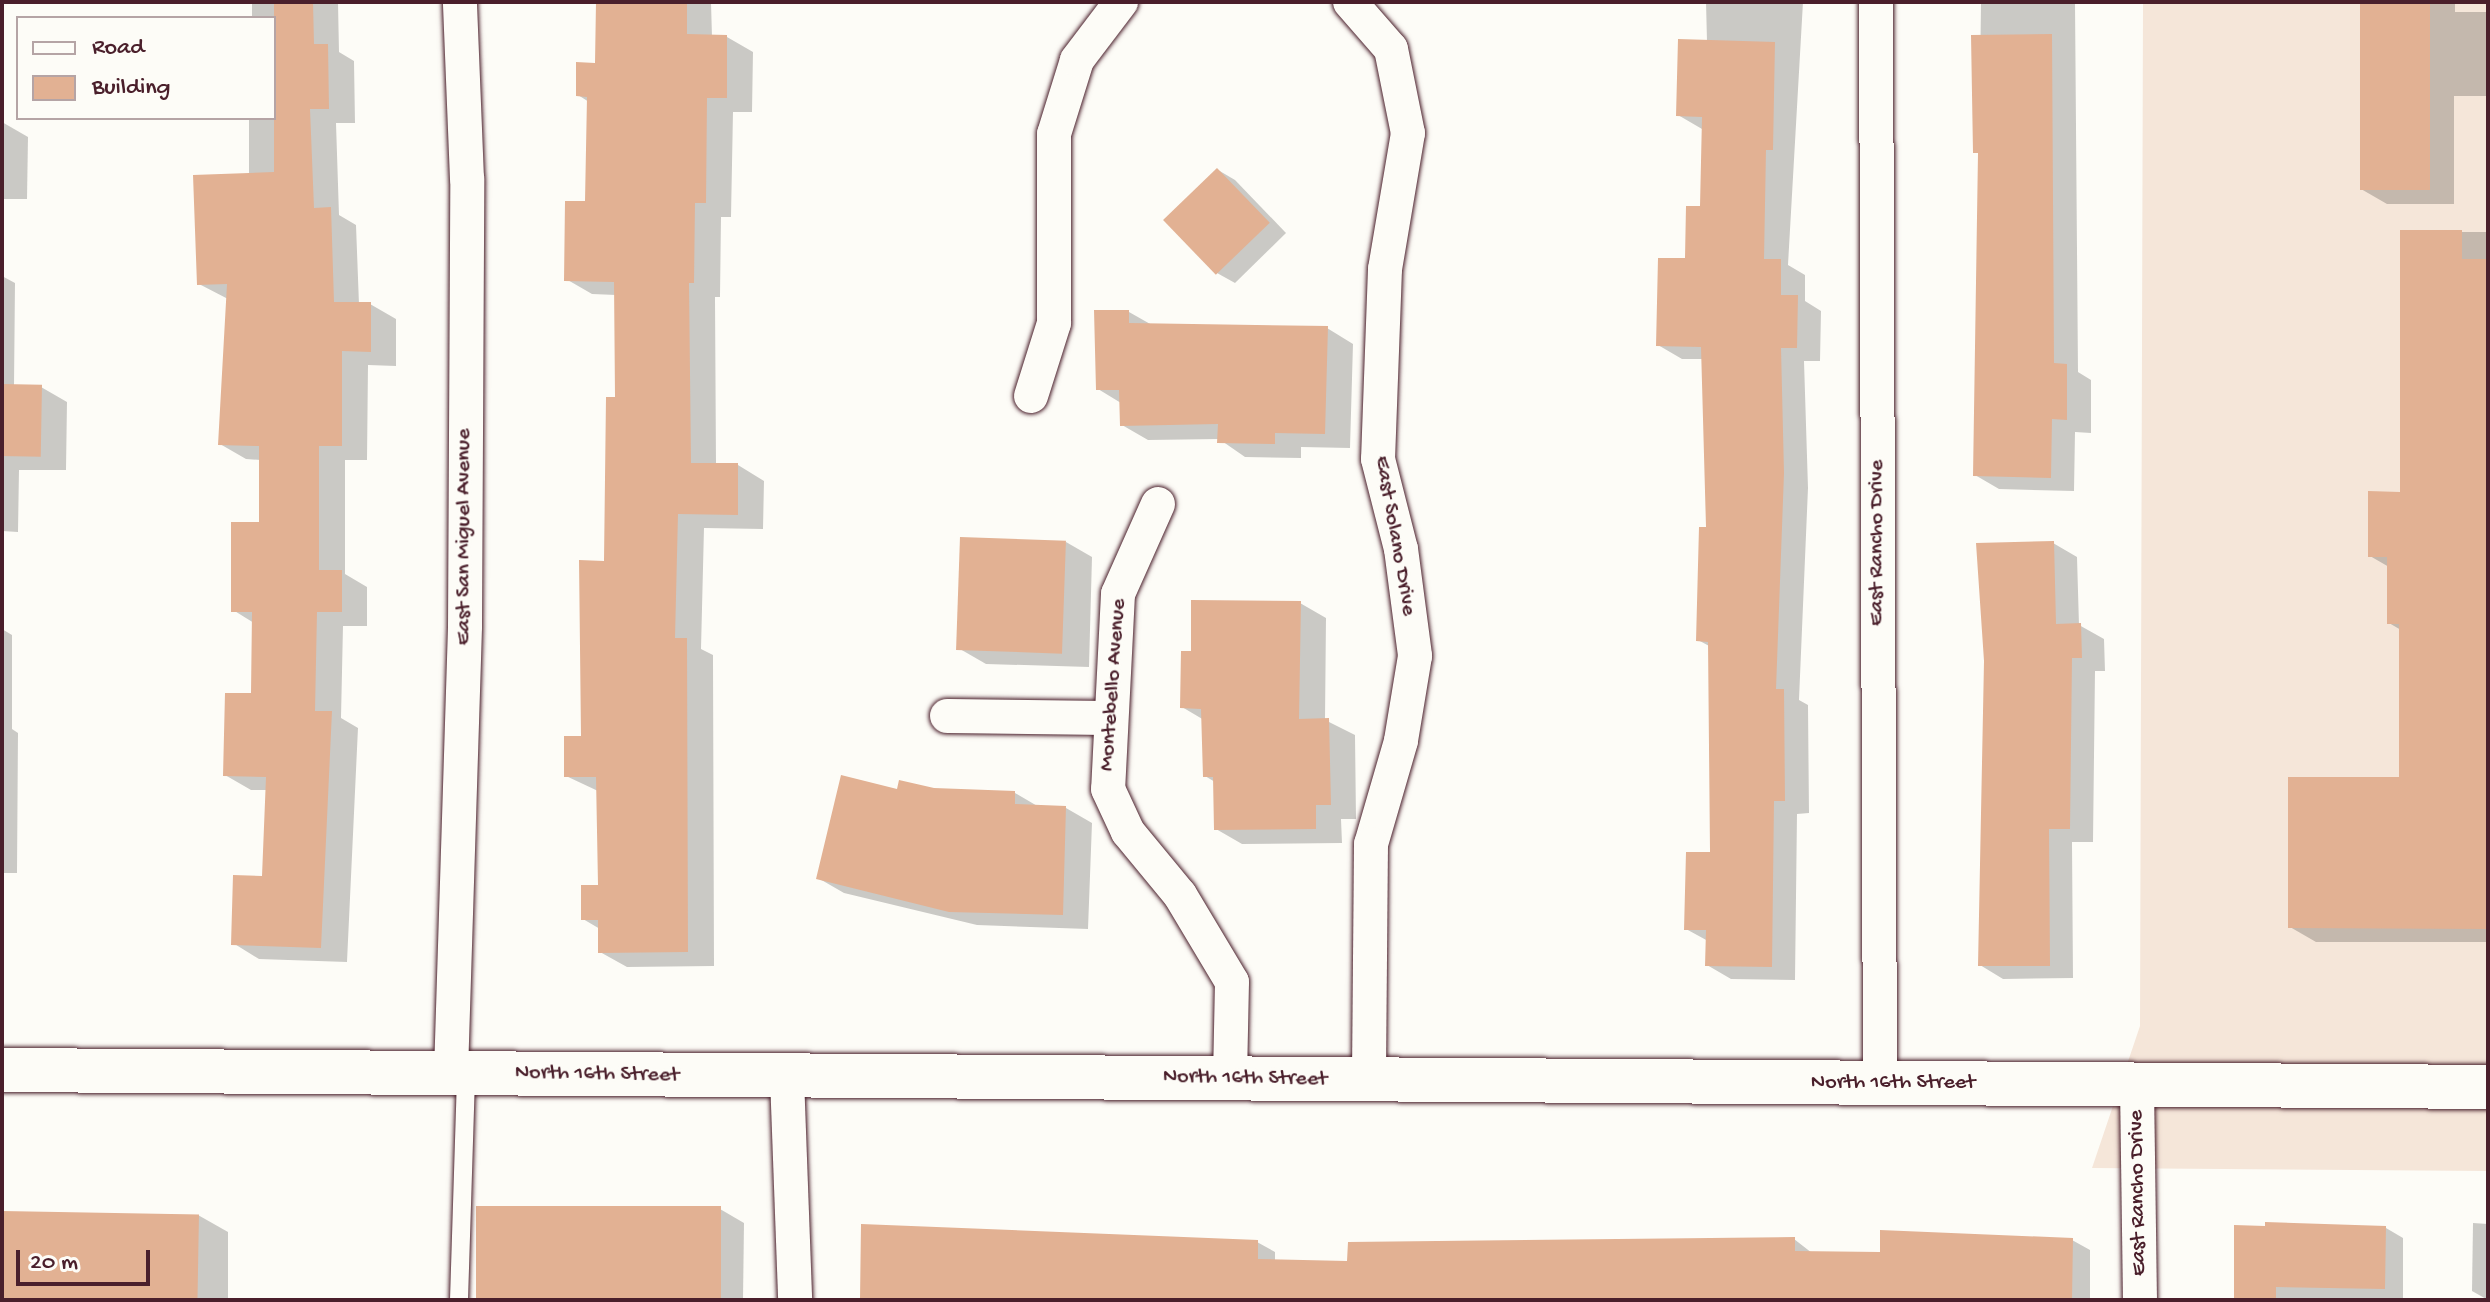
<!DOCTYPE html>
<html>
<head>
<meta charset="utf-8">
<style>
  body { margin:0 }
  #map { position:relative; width:2490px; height:1302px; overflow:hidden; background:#fdfcf7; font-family:"Gochi Hand",sans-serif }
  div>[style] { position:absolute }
  .built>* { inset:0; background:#f5e6d9 }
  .shadow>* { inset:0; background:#0003 }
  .building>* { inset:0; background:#e2b193; transform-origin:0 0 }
  .roads { filter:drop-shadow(0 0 2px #4a1f2b) drop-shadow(0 0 2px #4a1f2b) }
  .lane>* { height:18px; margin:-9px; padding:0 9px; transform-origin:9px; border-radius:9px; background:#fdfcf7 }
  .street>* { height:34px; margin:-17px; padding:0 17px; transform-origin:17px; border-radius:17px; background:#fdfcf7 }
  .secondary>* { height:44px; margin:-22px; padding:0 22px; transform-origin:22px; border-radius:22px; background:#fdfcf7 }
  span { translate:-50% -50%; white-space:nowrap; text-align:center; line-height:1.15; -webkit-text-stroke:6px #fdfcf7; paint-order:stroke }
  .street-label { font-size:22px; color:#4a1f2b }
  .frame { position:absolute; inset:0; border:4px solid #4a1f2b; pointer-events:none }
  .legend { position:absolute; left:16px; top:16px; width:260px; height:104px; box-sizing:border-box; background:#fdfcf7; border:2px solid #b5a4a5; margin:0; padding:10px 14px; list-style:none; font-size:24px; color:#4a1f2b }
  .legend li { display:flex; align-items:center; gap:16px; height:40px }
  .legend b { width:40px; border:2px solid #b5a4a5 }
  .scale { position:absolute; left:16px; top:1250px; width:134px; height:36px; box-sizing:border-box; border:4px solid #4a1f2b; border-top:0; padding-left:10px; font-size:24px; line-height:28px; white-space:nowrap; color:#4a1f2b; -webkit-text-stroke:6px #fdfcf7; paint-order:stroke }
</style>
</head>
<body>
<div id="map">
  <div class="built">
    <div style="clip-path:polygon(2143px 2px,2488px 2px,2488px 1171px,2092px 1168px,2140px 1026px)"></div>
  </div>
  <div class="shadow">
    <div style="clip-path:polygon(252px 2px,338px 2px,339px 52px,354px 61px,355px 123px,336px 123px,339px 215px,356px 225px,359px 304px,370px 304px,396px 319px,396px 366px,368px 365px,367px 460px,345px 460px,345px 574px,367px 587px,367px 626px,343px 626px,341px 718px,358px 728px,347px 962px,259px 959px,233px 943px,264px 878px,267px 790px,251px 790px,225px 775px,253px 696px,254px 623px,233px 610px,261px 524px,261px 460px,246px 459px,220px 444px,228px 299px,199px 284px,249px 175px,249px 118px,274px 118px,274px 18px,252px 18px)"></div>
    <div style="clip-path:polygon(596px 2px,711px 2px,712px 37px,727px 37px,753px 52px,752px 112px,733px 112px,731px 217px,721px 217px,720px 297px,715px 297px,716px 465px,738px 465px,764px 481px,763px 529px,704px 528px,701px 649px,713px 655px,714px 966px,627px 967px,600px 952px,600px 929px,583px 919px,600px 887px,598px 791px,566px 776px,584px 738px,606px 563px,617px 399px,616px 295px,592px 294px,566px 279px,587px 203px,589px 102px,578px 95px,597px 65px)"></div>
    <div style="clip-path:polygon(1706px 2px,1803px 2px,1788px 265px,1805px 275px,1805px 301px,1821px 311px,1820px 361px,1804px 361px,1808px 488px,1799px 700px,1808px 705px,1809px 813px,1797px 814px,1795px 980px,1731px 979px,1707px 965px,1708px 941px,1686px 929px,1712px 854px,1711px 647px,1698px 640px,1708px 529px,1703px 359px,1682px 359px,1658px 345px,1702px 208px,1702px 129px,1678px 115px,1707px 42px)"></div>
    <div style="clip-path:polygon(1981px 2px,2075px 2px,2078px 372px,2091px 380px,2091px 433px,2075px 432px,2074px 491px,1999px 489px,1975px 475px)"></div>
    <div style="clip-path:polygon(2362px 2px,2455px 2px,2455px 12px,2488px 12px,2488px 96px,2454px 96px,2454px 204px,2387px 204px,2361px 189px)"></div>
    <div style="clip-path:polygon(2px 122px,28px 137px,27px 199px,2px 199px)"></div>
    <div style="clip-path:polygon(1218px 170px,1235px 180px,1286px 233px,1235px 283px,1217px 273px)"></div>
    <div style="clip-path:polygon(2402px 232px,2488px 232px,2488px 942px,2316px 942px,2290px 927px,2401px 779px,2401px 630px,2389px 623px,2389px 567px,2370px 556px,2402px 494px)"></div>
    <div style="clip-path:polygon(2px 276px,15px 283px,14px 387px,41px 387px,67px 402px,66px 470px,19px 470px,18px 532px,2px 531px)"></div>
    <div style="clip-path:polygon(1129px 312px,1152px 325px,1327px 328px,1353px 344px,1350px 448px,1301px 447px,1301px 458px,1245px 457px,1219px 439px,1148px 440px,1122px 425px,1121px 403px,1098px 389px)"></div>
    <div style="clip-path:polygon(1066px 542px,1092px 557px,1089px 667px,986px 664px,960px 649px)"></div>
    <div style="clip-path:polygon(2053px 543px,2077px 557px,2079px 625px,2104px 639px,2105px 671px,2095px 671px,2093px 842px,2072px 842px,2073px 978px,2003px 979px,1980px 965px)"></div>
    <div style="clip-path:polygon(1300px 603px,1326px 618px,1325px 720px,1355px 735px,1356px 819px,1341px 819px,1342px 843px,1242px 844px,1216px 829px,1215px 782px,1205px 776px,1204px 720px,1182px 707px,1193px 653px)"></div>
    <div style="clip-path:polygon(2px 629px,12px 635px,12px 729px,18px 733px,17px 873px,2px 873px)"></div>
    <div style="clip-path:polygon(898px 792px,1015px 793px,1039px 807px,1066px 808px,1092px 823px,1088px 929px,977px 925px,844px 893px,818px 878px)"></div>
    <div style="clip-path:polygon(720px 1209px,744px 1223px,743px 1300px,477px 1300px)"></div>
    <div style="clip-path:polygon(2px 1213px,198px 1215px,228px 1232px,228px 1300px,2px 1300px)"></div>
    <div style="clip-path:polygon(2473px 1223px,2488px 1224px,2488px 1300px,2472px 1291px)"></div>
    <div style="clip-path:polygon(2386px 1228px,2403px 1238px,2403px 1298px,2237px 1300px)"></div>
    <div style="clip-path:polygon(1794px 1239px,1812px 1253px,1882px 1254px,2072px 1240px,2090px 1250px,2090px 1300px,862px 1300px,1257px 1242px,1275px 1252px,1275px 1261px,1349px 1263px)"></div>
  </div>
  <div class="building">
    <div style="clip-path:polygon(274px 2px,313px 2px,314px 44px,328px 44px,329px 109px,310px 109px,314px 208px,331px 207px,334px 302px,371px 302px,371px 352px,342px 351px,342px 446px,319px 446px,319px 570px,342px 570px,342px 612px,317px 612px,315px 711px,332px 711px,321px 948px,231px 945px,233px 875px,262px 876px,266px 777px,223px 776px,225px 693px,251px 693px,252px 612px,231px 612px,231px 522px,259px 522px,259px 446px,218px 445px,227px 284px,197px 285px,193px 175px,274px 172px)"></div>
    <div style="clip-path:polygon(596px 2px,687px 2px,687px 34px,727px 35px,727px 98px,707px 98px,706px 203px,695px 203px,694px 283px,689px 283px,691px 463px,738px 463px,738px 515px,678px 514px,675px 638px,687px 638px,688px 952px,598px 953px,598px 920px,581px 920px,581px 885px,598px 885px,596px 777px,564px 777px,564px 736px,581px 736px,579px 560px,604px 561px,606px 397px,615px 397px,614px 282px,564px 281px,565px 201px,585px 201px,587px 97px,576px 96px,576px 62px,595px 63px)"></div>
    <div style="left:2360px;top:2px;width:70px;height:188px"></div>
    <div style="clip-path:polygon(2052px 34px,2054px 363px,2067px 364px,2067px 420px,2052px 419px,2051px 478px,1973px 476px,1978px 153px,1973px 153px,1971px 35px)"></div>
    <div style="clip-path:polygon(1678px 39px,1775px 42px,1773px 150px,1766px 150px,1764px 259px,1781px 259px,1781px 295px,1798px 295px,1797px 348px,1781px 348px,1784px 473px,1776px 689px,1784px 689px,1785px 801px,1774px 801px,1772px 967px,1705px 966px,1706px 930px,1684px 930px,1686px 852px,1710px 852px,1708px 642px,1696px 641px,1699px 527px,1706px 527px,1701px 347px,1656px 346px,1658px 258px,1685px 258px,1686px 206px,1700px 206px,1702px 117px,1676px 116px)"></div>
    <div style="left:1217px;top:168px;width:76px;height:75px;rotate:46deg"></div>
    <div style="clip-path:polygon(2400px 230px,2462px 230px,2462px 259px,2488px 259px,2488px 929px,2288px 928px,2288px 777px,2399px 777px,2399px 624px,2387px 624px,2387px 557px,2368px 557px,2368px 491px,2400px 492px)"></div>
    <div style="clip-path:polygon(1094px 310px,1129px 310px,1129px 323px,1328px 326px,1325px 434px,1275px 433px,1275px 444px,1217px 443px,1218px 424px,1120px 426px,1119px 390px,1096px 390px)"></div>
    <div style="left:2px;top:384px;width:40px;height:72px;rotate:1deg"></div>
    <div style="left:960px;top:537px;width:106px;height:113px;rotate:2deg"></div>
    <div style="clip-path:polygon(2054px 541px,2056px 624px,2081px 623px,2082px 658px,2072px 658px,2070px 829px,2049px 829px,2050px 966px,1978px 966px,1984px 661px,1976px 543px)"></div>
    <div style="clip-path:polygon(1191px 600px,1301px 601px,1299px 719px,1329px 718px,1331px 805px,1316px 805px,1316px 829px,1214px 830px,1213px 777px,1203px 777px,1201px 709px,1180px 708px,1181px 651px,1191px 651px)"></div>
    <div style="clip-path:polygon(841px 775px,897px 789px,899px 780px,934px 788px,1015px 791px,1015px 804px,1066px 806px,1063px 915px,949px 912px,816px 879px)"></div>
    <div style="left:476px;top:1206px;width:245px;height:94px"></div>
    <div style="left:2px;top:1211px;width:197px;height:89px;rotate:1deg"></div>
    <div style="clip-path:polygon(2265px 1222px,2386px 1226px,2385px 1289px,2276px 1287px,2276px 1300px,2234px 1300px,2234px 1225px,2265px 1226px)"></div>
    <div style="clip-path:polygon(861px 1224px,1258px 1240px,1258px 1259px,1347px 1261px,1348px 1242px,1795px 1237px,1795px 1251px,1880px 1252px,1880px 1230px,2073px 1238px,2072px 1300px,860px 1300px)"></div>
  </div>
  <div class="roads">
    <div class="lane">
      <div style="left:459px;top:1300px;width:227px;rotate:-88.2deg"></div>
    </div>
    <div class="street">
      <div style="left:1350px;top:2px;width:62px;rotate:48.9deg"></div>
      <div style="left:1391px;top:49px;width:86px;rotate:78.6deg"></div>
      <div style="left:1408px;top:133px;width:138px;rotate:99.6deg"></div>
      <div style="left:1385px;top:269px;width:190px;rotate:92.1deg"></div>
      <div style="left:1378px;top:459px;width:93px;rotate:75.7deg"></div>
      <div style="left:1401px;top:549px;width:108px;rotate:82.5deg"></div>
      <div style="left:1415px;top:656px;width:86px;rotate:99.4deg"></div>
      <div style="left:1401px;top:741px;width:107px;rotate:106.2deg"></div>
      <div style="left:1371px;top:844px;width:238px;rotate:90.5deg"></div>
      <div style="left:1876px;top:2px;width:1081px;rotate:89.79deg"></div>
      <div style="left:1031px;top:396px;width:77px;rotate:-72.5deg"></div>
      <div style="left:1054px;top:323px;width:189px;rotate:-90deg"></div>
      <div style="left:1054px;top:134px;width:77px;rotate:-72.7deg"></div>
      <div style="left:1077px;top:60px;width:73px;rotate:-52.8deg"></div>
      <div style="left:1158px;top:504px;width:98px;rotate:114deg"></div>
      <div style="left:1118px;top:594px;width:195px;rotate:92.9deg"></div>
      <div style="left:1108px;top:789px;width:47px;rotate:65.1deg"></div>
      <div style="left:1128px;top:832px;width:82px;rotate:50.5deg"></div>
      <div style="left:1180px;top:895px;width:101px;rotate:59.1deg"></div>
      <div style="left:1232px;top:982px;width:94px;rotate:91.2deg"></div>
      <div style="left:947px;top:716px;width:162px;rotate:0.7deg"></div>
      <div style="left:451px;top:1073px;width:447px;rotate:-88.2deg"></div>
      <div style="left:465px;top:626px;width:447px;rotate:-89.7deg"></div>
      <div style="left:467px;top:179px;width:177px;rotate:-92.3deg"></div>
      <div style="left:787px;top:1077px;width:223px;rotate:87.9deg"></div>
      <div style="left:2137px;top:1086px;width:214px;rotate:89.2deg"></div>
    </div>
    <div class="secondary">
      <div style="left:2px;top:1070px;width:2486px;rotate:0.39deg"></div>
    </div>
  </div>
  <div class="street-label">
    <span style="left:1394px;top:536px;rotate:80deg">East Solano Drive</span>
    <span style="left:465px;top:537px;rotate:-90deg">East San Miguel Avenue</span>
    <span style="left:1878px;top:543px;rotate:-90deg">East Rancho Drive</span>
    <span style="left:1114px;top:685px;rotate:-86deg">Montebello Avenue</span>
    <span style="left:597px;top:1075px;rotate:1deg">North 16th Street</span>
    <span style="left:1245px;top:1079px;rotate:1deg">North 16th Street</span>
    <span style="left:1893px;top:1084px">North 16th Street</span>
    <span style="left:2139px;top:1193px;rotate:-91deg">East Rancho Drive</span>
  </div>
  <div class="frame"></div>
  <ul class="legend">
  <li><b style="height:10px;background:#fdfcf7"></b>Road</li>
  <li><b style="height:22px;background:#e2b193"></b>Building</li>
  </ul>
  <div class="scale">20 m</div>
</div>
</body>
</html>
